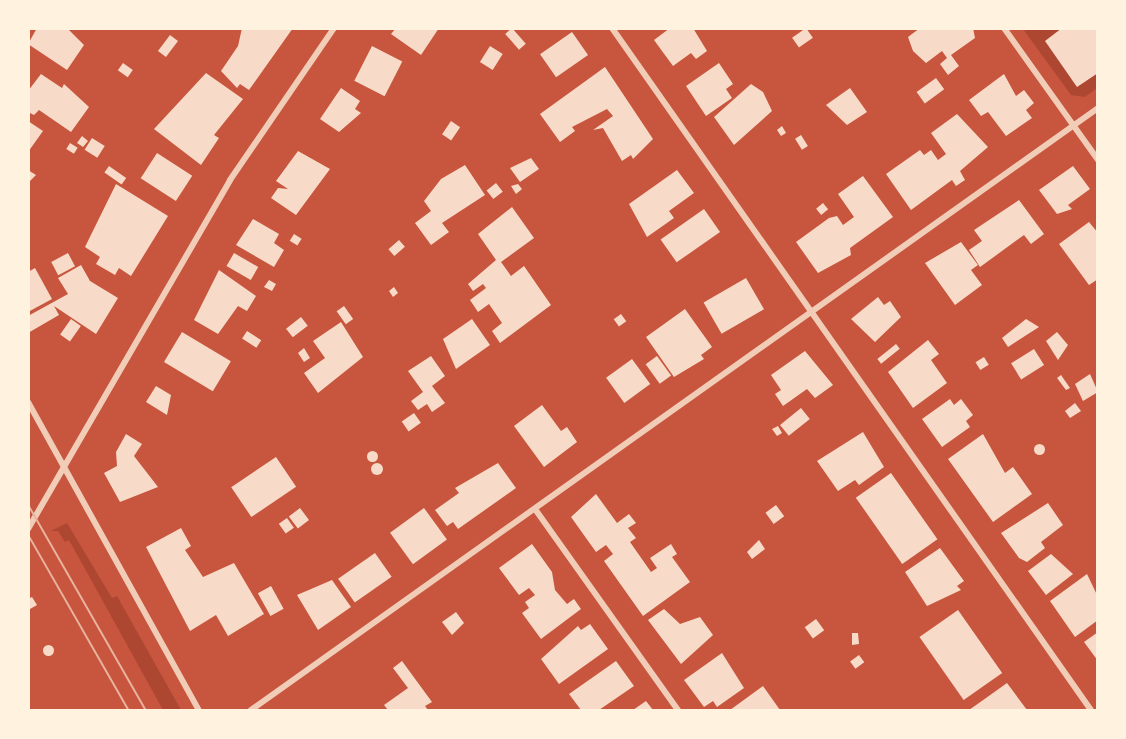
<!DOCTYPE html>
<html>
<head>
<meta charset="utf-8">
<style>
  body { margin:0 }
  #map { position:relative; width:1126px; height:739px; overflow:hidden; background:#c8553d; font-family:"Titillium Web",sans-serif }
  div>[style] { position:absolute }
  .green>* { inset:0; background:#ae4732 }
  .building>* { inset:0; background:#f7dbc8; transform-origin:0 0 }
  .round { border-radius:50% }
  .minor>* { height:6px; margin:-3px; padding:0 3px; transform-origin:3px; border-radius:3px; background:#f1ccb7 }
  .tram>* { height:1.5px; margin:-0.75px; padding:0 0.75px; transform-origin:0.75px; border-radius:0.75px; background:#e9b49f }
  span { translate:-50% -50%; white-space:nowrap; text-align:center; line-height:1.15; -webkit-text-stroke:4.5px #fff3e0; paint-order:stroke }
  .frame { position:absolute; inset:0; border:30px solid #fff3e0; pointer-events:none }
</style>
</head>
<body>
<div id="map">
  <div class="green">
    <div style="clip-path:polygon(1023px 29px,1097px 29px,1097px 88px,1085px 97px,1071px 95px)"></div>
    <div style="clip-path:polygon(67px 523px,112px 598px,117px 596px,181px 710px,163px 710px,69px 540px,65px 542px,58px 531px,51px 531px)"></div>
  </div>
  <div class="building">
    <div style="clip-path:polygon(37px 28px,67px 28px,84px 45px,67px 70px,28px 44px)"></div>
    <div style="clip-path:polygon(242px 28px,293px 28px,249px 90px,240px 84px,237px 88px,221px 71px,238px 46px)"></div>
    <div style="clip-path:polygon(396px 28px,439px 28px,421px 55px,391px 34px)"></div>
    <div style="left:512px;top:28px;width:21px;height:9px;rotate:49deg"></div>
    <div style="clip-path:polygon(670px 28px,693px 28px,707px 51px,696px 59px,691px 53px,673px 66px,654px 40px)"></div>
    <div style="left:806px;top:28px;width:12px;height:17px;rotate:55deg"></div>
    <div style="clip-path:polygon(920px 28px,973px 28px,975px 38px,951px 55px,959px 66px,948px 75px,940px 64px,947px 58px,942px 51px,926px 63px,913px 51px,908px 37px)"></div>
    <div style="clip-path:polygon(1062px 28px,1098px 28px,1098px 73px,1077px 87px,1045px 41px)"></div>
    <div style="left:572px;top:32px;width:28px;height:39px;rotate:55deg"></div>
    <div style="left:170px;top:35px;width:10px;height:20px;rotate:37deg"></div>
    <div style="left:372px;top:46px;width:34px;height:39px;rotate:27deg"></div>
    <div style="left:490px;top:46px;width:15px;height:19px;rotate:32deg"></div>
    <div style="left:123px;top:63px;width:12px;height:9px;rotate:35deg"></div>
    <div style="clip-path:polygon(719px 63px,733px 84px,726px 89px,732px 98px,706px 116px,686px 86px)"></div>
    <div style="clip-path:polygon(605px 67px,653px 139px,633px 159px,631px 155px,622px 161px,603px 128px,593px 130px,613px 116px,607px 109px,572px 127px,575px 131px,560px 142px,540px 114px)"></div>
    <div style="clip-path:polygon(206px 73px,243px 99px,214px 135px,219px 138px,201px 165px,154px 129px)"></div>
    <div style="clip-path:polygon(41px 74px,62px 88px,64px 84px,89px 107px,71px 132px,39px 110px,34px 115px,28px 112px,28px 91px)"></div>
    <div style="clip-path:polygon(1004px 74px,1016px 96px,1024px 90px,1034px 103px,1026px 110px,1032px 118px,1006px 136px,988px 112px,981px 116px,969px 100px)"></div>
    <div style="left:936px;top:78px;width:14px;height:24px;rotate:54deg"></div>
    <div style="clip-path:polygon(751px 84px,763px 92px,772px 111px,734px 145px,714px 117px)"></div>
    <div style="clip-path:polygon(341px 88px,360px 101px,355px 109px,361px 113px,339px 132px,320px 119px)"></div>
    <div style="clip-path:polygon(850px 88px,867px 112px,847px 125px,826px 105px)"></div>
    <div style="clip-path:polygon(957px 114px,988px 147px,960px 171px,965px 180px,956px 186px,952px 180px,911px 210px,886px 174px,920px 150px,924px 155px,931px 150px,938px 160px,946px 154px,931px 133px)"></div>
    <div style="clip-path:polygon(28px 121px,43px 131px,28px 152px)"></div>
    <div style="left:451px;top:121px;width:11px;height:16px;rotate:34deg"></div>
    <div style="clip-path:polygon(782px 126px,786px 133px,781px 136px,777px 130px)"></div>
    <div style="left:801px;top:135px;width:13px;height:7px;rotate:58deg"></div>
    <div style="clip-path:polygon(82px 136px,88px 141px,83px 147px,77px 143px)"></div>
    <div style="left:92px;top:138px;width:15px;height:14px;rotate:32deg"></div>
    <div style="left:70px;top:143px;width:9px;height:7px;rotate:32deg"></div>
    <div style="clip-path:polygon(298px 151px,330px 169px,296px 215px,271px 198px,278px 188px,288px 189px,276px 181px)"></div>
    <div style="left:157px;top:153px;width:42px;height:30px;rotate:33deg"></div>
    <div style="clip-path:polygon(531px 158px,539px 169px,520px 182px,510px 168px)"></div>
    <div style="clip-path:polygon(465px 165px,485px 195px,442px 223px,449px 232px,431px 245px,415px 223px,431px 211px,424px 201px,441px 179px)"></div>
    <div style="left:109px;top:166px;width:21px;height:8px;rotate:35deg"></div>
    <div style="clip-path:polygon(1073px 166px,1090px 189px,1068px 205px,1072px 209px,1057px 214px,1039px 190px)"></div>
    <div style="clip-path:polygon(28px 170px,36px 175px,28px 183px)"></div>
    <div style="clip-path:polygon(677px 170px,694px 193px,669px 211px,674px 218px,647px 237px,629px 204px)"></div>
    <div style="clip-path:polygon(863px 176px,893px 217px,850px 248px,851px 255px,818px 273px,796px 242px,829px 218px,837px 216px,843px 225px,854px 217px,838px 194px)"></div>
    <div style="left:496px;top:183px;width:11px;height:12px;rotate:52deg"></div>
    <div style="clip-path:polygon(116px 184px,168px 216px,131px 276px,119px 268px,115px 275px,96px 264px,100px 257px,85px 247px)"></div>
    <div style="clip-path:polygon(518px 184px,522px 189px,516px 194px,511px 186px)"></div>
    <div style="clip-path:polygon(1019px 200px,1044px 234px,1031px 244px,1024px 235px,980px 267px,969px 250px,982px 241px,974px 230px)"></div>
    <div style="left:823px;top:203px;width:8px;height:9px;rotate:50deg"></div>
    <div style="clip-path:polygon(512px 207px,534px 238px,501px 262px,511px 276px,524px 266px,551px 305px,500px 343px,492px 331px,502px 323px,489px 304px,478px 312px,470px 300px,486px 288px,483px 284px,473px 291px,468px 284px,496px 260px,478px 234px)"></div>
    <div style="left:704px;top:209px;width:28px;height:53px;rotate:55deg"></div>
    <div style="clip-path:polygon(253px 219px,279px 234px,274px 243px,284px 250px,274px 267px,236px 245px)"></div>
    <div style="clip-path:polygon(1089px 222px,1098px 233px,1098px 279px,1089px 285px,1059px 244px)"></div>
    <div style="left:294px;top:234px;width:9px;height:8px;rotate:32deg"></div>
    <div style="left:399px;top:240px;width:9px;height:14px;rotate:49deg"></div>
    <div style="clip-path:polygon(961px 242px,978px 265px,971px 270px,982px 285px,955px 305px,925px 263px)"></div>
    <div style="left:68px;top:253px;width:15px;height:19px;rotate:62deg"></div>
    <div style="left:234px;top:253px;width:28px;height:15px;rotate:30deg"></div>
    <div style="clip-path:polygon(81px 265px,90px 281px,118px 298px,96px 334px,54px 306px,59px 315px,28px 333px,28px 316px,68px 294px,58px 278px)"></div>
    <div style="clip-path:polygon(35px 268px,52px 299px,28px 312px,28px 272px)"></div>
    <div style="clip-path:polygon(219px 270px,256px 296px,247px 311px,238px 306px,218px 334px,194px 320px)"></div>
    <div style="left:746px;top:278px;width:36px;height:49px;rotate:60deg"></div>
    <div style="clip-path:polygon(269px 280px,276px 284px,272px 291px,264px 287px)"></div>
    <div style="clip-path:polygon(394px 287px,398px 293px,393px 297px,389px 291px)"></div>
    <div style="clip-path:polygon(878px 297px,884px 305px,890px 301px,901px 317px,875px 342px,851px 319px)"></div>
    <div style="left:344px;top:306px;width:16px;height:9px;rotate:55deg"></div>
    <div style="clip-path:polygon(685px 309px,712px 347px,701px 355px,704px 359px,674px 377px,646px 337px)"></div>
    <div style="left:621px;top:314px;width:9px;height:9px;rotate:54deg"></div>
    <div style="left:301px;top:317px;width:11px;height:19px;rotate:52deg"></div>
    <div style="left:71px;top:319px;width:12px;height:19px;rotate:35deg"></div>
    <div style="clip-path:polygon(472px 319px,490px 345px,456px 369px,443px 339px)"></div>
    <div style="clip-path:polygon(1026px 319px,1039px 327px,1008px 347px,1002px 338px)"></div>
    <div style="clip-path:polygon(341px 322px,363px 357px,318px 393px,304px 373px,325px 358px,313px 341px)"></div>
    <div style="left:247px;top:331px;width:17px;height:9px;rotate:33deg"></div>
    <div style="left:182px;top:332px;width:57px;height:35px;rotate:31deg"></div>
    <div style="clip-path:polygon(1057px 332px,1068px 345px,1058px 360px,1046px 341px)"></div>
    <div style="clip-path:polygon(928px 340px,939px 354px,931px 360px,947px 383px,913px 408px,888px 372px)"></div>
    <div style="left:896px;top:344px;width:6px;height:24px;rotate:51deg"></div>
    <div style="clip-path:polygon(304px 348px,310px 358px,304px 362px,298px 353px)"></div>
    <div style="left:1034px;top:349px;width:19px;height:27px;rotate:58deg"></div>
    <div style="clip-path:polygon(805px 351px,833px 385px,815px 398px,807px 389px,783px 406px,775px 394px,781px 390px,771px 375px)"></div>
    <div style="clip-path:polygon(431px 356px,445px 376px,432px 386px,445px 403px,432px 412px,427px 404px,418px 410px,411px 401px,423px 392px,408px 371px)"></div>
    <div style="left:657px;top:356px;width:24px;height:14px;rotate:54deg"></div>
    <div style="left:984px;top:357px;width:9px;height:10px;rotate:58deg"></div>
    <div style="left:632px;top:359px;width:31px;height:32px;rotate:54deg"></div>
    <div style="clip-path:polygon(1090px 374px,1098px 392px,1083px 401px,1075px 384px)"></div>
    <div style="clip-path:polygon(1061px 375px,1070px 388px,1066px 390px,1057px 378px)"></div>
    <div style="clip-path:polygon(156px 386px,171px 395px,167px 415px,146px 402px)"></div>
    <div style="clip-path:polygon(950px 399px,954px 405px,961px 399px,973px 415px,966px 421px,970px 427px,942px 447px,922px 419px)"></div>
    <div style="clip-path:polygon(1075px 403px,1081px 411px,1070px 418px,1065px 411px)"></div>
    <div style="clip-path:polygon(542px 405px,561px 431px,567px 427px,577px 442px,544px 467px,514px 426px)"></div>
    <div style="left:801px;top:408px;width:14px;height:27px;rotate:51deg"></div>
    <div style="left:414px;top:413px;width:12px;height:15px;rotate:55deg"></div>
    <div style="clip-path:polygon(778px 426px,782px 433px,777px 436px,772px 429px)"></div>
    <div style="clip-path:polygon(863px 432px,884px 467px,859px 485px,855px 480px,838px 491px,817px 461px)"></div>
    <div style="clip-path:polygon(126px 434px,142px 444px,134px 456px,158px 487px,120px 502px,104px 473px,117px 466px,116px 452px)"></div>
    <div style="clip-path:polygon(983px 434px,1005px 473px,1013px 467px,1032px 494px,993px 522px,948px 459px)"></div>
    <div class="round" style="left:1033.5px;top:443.5px;width:11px;height:11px"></div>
    <div class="round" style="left:366.5px;top:450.5px;width:11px;height:11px"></div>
    <div style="left:276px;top:457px;width:36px;height:54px;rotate:56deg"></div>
    <div class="round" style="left:371px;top:463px;width:12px;height:12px"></div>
    <div style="clip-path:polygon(498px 463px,516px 488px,458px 529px,453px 522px,447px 526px,435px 510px,459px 493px,455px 488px)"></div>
    <div style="left:891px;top:473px;width:81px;height:43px;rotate:55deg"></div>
    <div style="clip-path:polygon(596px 494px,617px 523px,629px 514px,636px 523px,628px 528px,636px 538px,630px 542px,651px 572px,657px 568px,650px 558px,671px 544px,677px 554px,672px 557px,690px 582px,643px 616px,604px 561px,613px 554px,606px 545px,596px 552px,571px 517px)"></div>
    <div style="clip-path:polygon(1048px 503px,1063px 525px,1041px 542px,1045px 548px,1027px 562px,1019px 558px,1001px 533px)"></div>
    <div style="left:776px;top:505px;width:14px;height:13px;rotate:54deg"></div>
    <div style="left:300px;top:508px;width:15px;height:14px;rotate:53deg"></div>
    <div style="left:424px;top:508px;width:39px;height:42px;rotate:54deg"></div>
    <div style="left:287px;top:518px;width:12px;height:10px;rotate:55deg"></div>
    <div style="clip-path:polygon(181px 528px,191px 546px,185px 550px,203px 577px,234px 563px,264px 614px,228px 636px,216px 615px,190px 631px,146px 547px)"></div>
    <div style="clip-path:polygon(759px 540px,765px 549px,752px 559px,747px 552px)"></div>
    <div style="clip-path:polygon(532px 544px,552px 572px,555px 590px,567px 604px,574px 599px,581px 609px,541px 639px,522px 613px,529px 608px,525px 602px,535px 595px,529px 588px,519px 595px,499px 568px)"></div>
    <div style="clip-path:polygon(940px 548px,964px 581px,957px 586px,961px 590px,927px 606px,905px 572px)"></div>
    <div style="left:375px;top:553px;width:29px;height:45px;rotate:55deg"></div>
    <div style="clip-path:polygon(1051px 554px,1073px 574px,1046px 595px,1028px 571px)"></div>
    <div style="clip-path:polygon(1087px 574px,1098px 597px,1098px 620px,1075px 637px,1050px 601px)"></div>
    <div style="clip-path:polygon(332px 580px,351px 607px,318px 630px,297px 595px)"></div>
    <div style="left:271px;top:586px;width:26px;height:15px;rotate:61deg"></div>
    <div style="clip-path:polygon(32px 597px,37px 605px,30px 609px,28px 599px)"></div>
    <div style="clip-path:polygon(664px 609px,680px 624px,700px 617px,713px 635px,681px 664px,648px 620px)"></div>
    <div style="left:958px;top:610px;width:77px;height:47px;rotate:55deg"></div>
    <div style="clip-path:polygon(456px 612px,464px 623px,452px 635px,442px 622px)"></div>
    <div style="left:816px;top:619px;width:14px;height:14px;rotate:54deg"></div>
    <div style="clip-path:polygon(590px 624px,608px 649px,559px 684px,541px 659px,578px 626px,581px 630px)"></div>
    <div style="clip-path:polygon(1098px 632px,1098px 661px,1084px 642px)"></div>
    <div style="clip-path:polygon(852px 633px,858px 633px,859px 644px,852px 645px)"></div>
    <div class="round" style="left:42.5px;top:644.5px;width:11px;height:11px"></div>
    <div style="clip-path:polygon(722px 653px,744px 688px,717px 707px,713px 701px,704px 707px,684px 680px)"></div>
    <div style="left:859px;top:655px;width:9px;height:11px;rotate:54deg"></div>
    <div style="clip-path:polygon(402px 661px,432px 702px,425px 706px,428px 710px,388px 710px,384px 705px,408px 688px,393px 668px)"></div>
    <div style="clip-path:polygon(616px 661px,634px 686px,599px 710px,581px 710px,569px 694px)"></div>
    <div style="clip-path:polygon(1007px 683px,1027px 710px,969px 710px,986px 698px)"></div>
    <div style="clip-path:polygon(763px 686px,780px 710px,730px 710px)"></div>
    <div style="clip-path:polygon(646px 701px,653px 710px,633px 710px)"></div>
  </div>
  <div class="minor">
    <div style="left:612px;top:28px;width:833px;rotate:54.92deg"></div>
    <div style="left:1004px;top:28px;width:162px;rotate:54.5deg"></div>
    <div style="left:28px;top:402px;width:352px;rotate:61deg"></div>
    <div style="left:535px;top:509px;width:247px;rotate:54.6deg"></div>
    <div style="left:28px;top:529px;width:403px;rotate:-59.9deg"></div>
    <div style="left:230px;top:180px;width:184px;rotate:-55.6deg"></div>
    <div style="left:251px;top:710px;width:1039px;rotate:-35.4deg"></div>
  </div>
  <div class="tram">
    <div style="left:28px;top:504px;width:237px;rotate:60.2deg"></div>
    <div style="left:28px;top:534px;width:203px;rotate:60.2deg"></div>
  </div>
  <div class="frame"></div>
</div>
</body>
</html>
